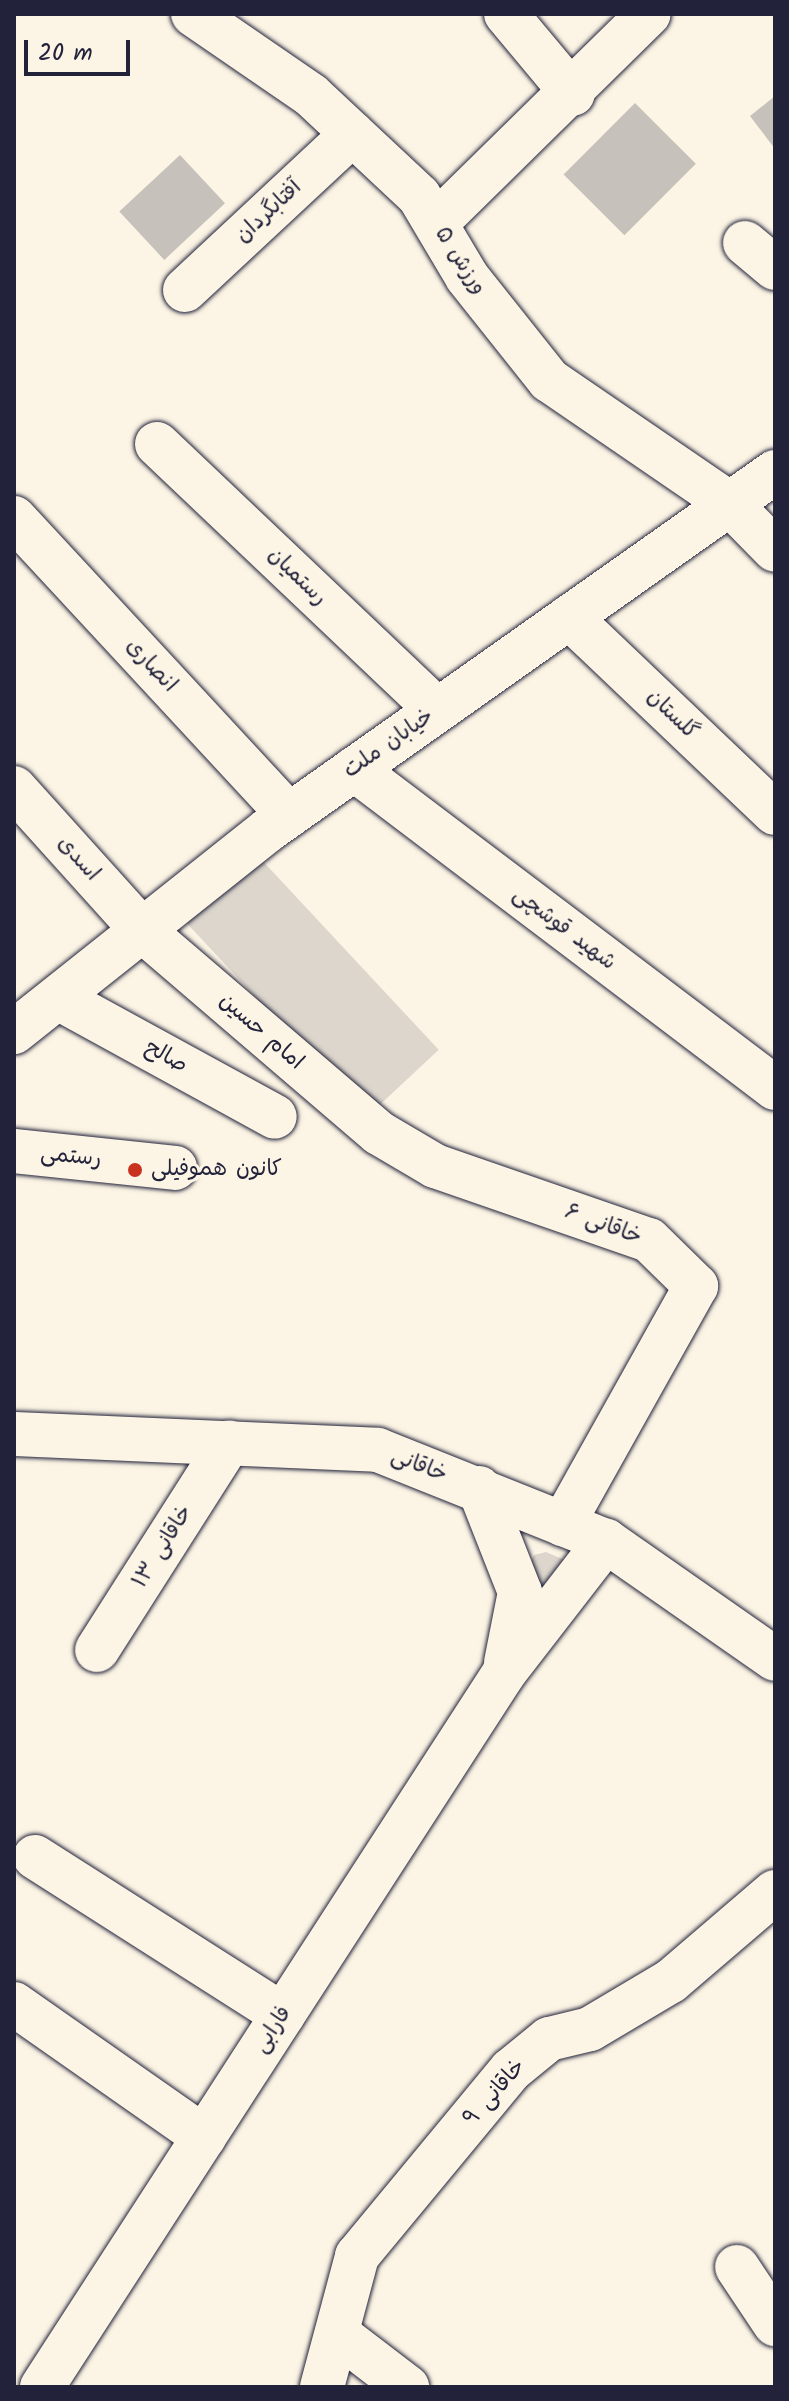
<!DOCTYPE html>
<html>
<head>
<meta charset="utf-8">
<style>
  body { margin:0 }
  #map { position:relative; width:789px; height:2401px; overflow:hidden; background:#fcf5e5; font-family:Kalam,"Playpen Sans Arabic",sans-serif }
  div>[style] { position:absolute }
  .green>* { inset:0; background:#dcd6cc; transform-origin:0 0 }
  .building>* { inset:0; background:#c6c1bb; transform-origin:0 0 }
  .roads { filter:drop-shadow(0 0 2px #22223b) drop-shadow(0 0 2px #22223b) }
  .minor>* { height:44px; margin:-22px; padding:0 22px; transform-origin:22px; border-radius:22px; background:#fcf5e5 }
  .major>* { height:44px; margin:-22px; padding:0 22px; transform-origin:22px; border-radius:22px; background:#fcf5e5 }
  .dots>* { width:22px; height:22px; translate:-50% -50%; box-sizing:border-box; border:4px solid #fcf5e5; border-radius:50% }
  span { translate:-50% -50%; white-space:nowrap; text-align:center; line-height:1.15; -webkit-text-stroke:6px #fcf5e5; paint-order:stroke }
  .street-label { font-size:22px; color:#22223b }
  .poi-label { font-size:22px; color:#22223b }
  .left { translate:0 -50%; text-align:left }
  .frame { position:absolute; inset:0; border:16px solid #22223b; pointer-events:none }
  .scale { position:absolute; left:24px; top:40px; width:106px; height:36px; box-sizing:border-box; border:4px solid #22223b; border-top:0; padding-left:10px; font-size:24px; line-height:28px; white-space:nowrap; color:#22223b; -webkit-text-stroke:6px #fcf5e5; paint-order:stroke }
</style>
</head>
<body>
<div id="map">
  <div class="green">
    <div style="left:258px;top:856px;width:265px;height:98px;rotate:47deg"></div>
    <div style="clip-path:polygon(546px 1552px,567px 1561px,539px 1620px,529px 1565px,534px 1555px)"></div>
  </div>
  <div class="building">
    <div style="clip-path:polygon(775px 96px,775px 149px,750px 116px)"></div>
    <div style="left:635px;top:103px;width:86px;height:101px;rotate:45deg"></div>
    <div style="left:180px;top:155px;width:66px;height:83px;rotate:47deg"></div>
  </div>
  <div class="roads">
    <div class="minor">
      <div style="left:193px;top:14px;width:143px;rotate:34.5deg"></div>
      <div style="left:311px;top:95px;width:148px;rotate:43.1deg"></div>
      <div style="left:419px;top:196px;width:94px;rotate:59.3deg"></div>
      <div style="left:467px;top:277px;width:132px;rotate:51.5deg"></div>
      <div style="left:549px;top:380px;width:219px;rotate:34.4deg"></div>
      <div style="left:730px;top:504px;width:64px;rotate:45.6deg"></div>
      <div style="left:506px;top:14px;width:104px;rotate:50.1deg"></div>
      <div style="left:436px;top:223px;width:298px;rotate:-44.5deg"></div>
      <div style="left:745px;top:243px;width:39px;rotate:40deg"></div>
      <div style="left:185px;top:290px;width:229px;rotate:-43deg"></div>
      <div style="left:157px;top:444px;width:386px;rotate:43.5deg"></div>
      <div style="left:14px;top:518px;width:405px;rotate:47.2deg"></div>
      <div style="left:569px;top:617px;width:284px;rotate:43.6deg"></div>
      <div style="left:354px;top:769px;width:528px;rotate:37.15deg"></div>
      <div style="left:14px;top:788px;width:191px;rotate:48deg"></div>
      <div style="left:142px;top:930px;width:312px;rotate:40.6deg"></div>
      <div style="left:379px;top:1133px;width:65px;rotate:30.5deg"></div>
      <div style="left:435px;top:1166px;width:226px;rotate:19.1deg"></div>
      <div style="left:649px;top:1240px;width:66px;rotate:44.4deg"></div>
      <div style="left:696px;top:1286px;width:273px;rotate:119.2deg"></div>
      <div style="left:58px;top:998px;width:247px;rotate:28.7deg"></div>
      <div style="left:14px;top:1151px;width:162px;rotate:6deg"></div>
      <div style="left:479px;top:1488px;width:112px;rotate:68.5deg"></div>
      <div style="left:520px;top:1592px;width:72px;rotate:101.2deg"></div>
      <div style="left:97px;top:1650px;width:246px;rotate:-57.5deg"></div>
      <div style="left:35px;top:1857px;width:294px;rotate:32.5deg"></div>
      <div style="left:14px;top:2004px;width:232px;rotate:35deg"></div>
      <div style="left:737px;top:2267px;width:69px;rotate:56.3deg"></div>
      <div style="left:339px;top:2335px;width:86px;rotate:37.4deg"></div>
      <div style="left:42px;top:2387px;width:850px;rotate:-57.09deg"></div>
      <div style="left:504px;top:1673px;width:167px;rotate:-52.3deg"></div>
      <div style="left:322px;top:2387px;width:136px;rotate:-75deg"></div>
      <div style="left:357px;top:2256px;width:241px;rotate:-50.4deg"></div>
      <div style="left:511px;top:2070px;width:49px;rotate:-39.2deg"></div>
      <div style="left:549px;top:2039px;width:42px;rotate:-13.7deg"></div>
      <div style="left:590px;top:2029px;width:94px;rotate:-30.7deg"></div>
      <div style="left:671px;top:1981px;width:137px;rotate:-40.6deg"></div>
    </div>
    <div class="major">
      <div style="left:14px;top:1032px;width:325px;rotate:-38.5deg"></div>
      <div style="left:268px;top:830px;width:621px;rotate:-35.23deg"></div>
      <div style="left:14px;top:1434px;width:364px;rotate:2.5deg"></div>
      <div style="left:378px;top:1450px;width:245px;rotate:21.8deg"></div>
      <div style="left:606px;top:1541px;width:206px;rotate:34.9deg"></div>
    </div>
  </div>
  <div class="dots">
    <div style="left:135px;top:1170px;background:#c8321e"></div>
  </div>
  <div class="street-label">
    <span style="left:269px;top:212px;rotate:-43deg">آفتابگردان</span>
    <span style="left:460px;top:261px;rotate:57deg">ورزش ۵</span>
    <span style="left:297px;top:577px;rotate:44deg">رستمیان</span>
    <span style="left:151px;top:666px;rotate:47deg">انصاری</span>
    <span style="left:672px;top:715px;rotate:44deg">گلستان</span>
    <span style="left:389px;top:744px;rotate:-35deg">خیابان ملت</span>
    <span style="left:78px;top:859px;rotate:48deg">اسدی</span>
    <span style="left:564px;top:929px;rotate:37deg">شهید قوشچی</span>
    <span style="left:261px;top:1032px;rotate:41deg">امام حسین</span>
    <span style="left:166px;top:1057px;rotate:29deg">صالح</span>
    <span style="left:71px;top:1157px;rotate:6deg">رستمی</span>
    <span style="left:603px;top:1225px;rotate:20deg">خاقانی ۶</span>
    <span style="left:419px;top:1466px;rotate:21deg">خاقانی</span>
    <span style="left:163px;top:1547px;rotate:-58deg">خاقانی ۱۳</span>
    <span style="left:273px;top:2030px;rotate:-57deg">فارابی</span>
    <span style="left:495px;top:2093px;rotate:-48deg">خاقانی ٩</span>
  </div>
  <div class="poi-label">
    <span class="left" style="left:151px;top:1170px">کانون هموفیلی</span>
  </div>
  <div class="frame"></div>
  <div class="scale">20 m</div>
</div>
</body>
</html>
